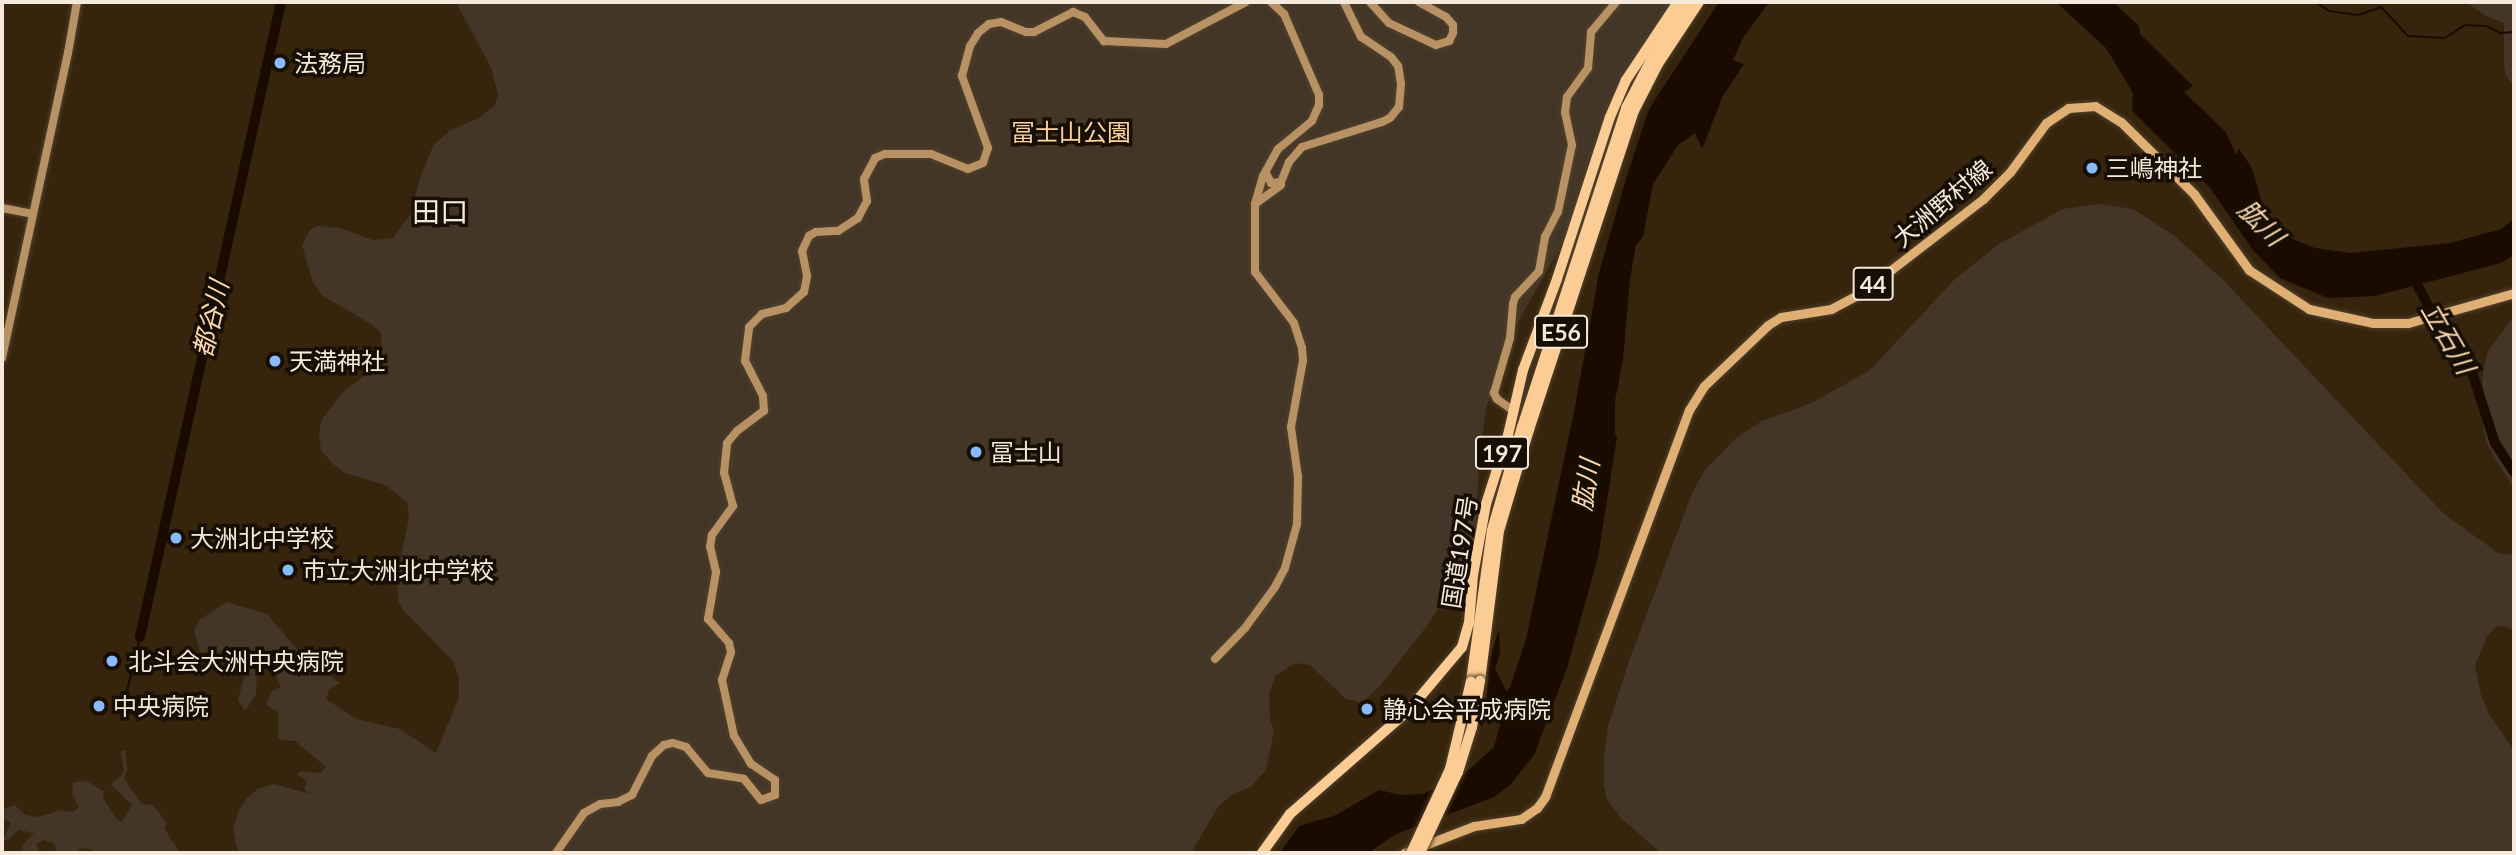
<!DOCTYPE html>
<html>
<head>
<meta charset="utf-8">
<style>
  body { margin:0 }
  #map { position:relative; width:2516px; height:855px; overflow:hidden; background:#36240d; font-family:Lato,"Noto Sans JP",sans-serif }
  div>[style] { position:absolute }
  .green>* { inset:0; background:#433627 }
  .water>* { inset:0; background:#1a0b00 }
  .stream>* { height:2px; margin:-1px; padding:0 1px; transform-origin:1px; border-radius:1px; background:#1a0b00 }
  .river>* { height:10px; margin:-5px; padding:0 5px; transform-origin:5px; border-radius:5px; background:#1a0b00 }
  .roads { filter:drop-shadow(0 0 2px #51402a) drop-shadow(0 0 2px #51402a) }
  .secondary>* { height:8px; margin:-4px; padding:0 4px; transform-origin:4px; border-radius:4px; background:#b89265 }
  .primary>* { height:9px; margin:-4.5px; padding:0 4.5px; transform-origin:4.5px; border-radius:4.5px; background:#e0af74 }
  .highway>* { height:10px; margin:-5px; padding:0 5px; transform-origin:5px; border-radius:5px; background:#fccc95 }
  .bridges { filter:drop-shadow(0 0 2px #51402a) drop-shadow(0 0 2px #51402a) }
  .highway-bridge>* { height:10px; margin:-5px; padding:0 5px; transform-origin:5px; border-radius:5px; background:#fccc95 }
  .dots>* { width:19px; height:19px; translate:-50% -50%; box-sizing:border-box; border:4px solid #170f06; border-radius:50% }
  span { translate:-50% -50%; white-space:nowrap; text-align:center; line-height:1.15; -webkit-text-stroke:7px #170f06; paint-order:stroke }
  .shield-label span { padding:2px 5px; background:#170f06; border:2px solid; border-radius:5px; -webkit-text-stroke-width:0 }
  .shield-label { font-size:23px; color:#f5e9dc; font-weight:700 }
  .poi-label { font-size:24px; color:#f5e9dc }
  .left { translate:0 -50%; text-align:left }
  .park-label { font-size:24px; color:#fdd29f }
  .street-label { font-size:24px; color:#f5e9dc }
  .water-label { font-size:26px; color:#fbd8b1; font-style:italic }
  .quarter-label { font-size:28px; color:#f5e9dc }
  .frame { position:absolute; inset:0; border:4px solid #f5e9dc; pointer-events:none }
</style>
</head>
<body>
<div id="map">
  <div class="green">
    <div style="clip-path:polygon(456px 2px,1682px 2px,1627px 83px,1565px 239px,1514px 329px,1487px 405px,1480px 449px,1475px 537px,1462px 573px,1426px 627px,1380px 686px,1362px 703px,1346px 699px,1310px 665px,1295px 663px,1275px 676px,1269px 695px,1270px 719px,1274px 731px,1266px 770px,1250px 787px,1230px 796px,1218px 807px,1191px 853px,238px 853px,233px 829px,238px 812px,247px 798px,258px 789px,274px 784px,310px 794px,304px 789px,307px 782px,297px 774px,301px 771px,321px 773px,326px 767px,295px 741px,281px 740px,278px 737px,278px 712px,266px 705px,272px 691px,281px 687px,275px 673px,261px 668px,248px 647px,245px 652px,257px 673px,256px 695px,245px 711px,238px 700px,245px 674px,240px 664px,228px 659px,216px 661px,210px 652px,200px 652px,194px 631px,199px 620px,227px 602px,267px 614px,301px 654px,340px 683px,329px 690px,326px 699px,356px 719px,400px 729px,436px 753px,459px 697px,459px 677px,453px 661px,404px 611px,398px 600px,397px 578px,409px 517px,407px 502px,385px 485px,345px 473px,333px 464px,321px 450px,319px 433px,322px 419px,343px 392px,373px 369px,380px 359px,382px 344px,380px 332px,374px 326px,322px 295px,313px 283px,302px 245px,310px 230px,317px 226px,340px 228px,373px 240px,393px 238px,410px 215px,420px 178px,433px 146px,449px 131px,479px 118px,495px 105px,498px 95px,491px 68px)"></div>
    <div style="clip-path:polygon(2466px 2px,2514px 2px,2514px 86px,2506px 76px,2504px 64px,2504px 23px,2486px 16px)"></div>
    <div style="clip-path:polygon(2099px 204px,2133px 209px,2175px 236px,2224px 281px,2443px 513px,2498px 553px,2514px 555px,2514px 630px,2504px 626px,2496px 627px,2487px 636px,2475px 666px,2481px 695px,2489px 714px,2514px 751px,2514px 853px,1661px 853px,1622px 819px,1607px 800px,1604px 786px,1604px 757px,1608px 726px,1630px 658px,1693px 491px,1705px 470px,1737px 437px,1762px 421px,1812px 403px,1870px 370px,1955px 279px,1999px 244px,2063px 209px)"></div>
    <div style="clip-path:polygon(2514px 316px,2514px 489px,2488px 446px,2483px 427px,2482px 400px,2483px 370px,2488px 351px)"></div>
    <div style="clip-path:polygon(125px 750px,127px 769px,124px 779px,142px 804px,153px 805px,167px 823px,164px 828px,180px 853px,101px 853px,81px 847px,78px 850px,81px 853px,56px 853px,55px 844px,43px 840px,36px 845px,41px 853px,24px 853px,22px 846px,34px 833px,19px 830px,7px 841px,3px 839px,11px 823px,2px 818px,2px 810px,9px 807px,15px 805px,25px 815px,38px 817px,61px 810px,73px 812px,79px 807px,72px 794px,73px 782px,86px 781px,104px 791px,103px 798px,116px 819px,122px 822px,132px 805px,110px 784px,120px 777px,124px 770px,121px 751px)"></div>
  </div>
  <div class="water">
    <div style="clip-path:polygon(1719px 2px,1769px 2px,1743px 38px,1733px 60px,1744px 64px,1723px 96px,1702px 149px,1695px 133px,1678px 145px,1653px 184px,1643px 237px,1636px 245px,1630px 279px,1623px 359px,1615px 401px,1615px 433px,1617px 437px,1598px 557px,1567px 668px,1534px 755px,1510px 785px,1494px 797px,1396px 834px,1368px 853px,1280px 853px,1299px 826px,1336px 815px,1379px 790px,1401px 795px,1422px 794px,1460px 778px,1494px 747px,1503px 714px,1487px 698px,1489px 660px,1499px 630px,1500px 654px,1495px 668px,1506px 691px,1510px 687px,1526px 639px,1574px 412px,1599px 273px,1625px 182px,1649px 109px)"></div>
    <div style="clip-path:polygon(2056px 2px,2113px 2px,2139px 26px,2140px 34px,2193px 86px,2184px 92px,2226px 132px,2236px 155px,2239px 149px,2252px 168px,2265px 214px,2283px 235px,2315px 248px,2350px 253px,2450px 243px,2501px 229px,2514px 219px,2514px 255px,2501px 263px,2375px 296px,2328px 298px,2280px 278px,2253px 250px,2210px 188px,2132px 111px,2133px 93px,2106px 48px)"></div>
  </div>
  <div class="stream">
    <div style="left:2316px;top:2px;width:16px;rotate:35deg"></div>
    <div style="left:2329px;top:11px;width:29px;rotate:8deg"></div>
    <div style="left:2358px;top:15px;width:24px;rotate:-19deg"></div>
    <div style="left:2381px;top:7px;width:40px;rotate:47deg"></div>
    <div style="left:2408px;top:36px;width:37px;rotate:3deg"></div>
    <div style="left:2445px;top:38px;width:24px;rotate:-33deg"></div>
    <div style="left:2465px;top:25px;width:22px;rotate:3deg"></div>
    <div style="left:2487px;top:26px;width:15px;rotate:28deg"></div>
    <div style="left:2500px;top:33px;width:14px;rotate:-4deg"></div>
    <div style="left:124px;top:703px;width:68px;rotate:-76.4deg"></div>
  </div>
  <div class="river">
    <div style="left:2415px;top:281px;width:59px;rotate:61.7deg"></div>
    <div style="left:2443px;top:333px;width:29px;rotate:46deg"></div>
    <div style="left:2463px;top:354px;width:20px;rotate:63deg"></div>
    <div style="left:2472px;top:372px;width:75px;rotate:72.1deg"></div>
    <div style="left:2495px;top:443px;width:35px;rotate:57deg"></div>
    <div style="left:140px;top:637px;width:650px;rotate:-77.48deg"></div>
  </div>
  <div class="roads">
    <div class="secondary">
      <div style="left:1271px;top:2px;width:18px;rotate:43deg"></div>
      <div style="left:1284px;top:14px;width:88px;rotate:66.6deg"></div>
      <div style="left:1319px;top:95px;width:10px;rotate:90deg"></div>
      <div style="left:1319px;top:105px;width:17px;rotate:114deg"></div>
      <div style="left:1312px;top:121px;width:44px;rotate:140.5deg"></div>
      <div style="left:1278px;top:149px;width:31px;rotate:119deg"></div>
      <div style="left:1263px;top:176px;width:29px;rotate:106deg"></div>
      <div style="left:1255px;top:204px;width:32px;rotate:-36deg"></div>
      <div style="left:1370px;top:2px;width:28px;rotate:48deg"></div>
      <div style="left:1389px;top:23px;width:52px;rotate:25.1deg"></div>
      <div style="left:1436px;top:45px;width:14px;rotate:-17deg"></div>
      <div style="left:1449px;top:41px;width:9px;rotate:-63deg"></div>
      <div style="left:1453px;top:33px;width:8px;rotate:-90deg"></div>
      <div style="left:1453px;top:25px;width:11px;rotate:-131deg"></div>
      <div style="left:1446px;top:17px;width:31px;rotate:-151deg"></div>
      <div style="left:1266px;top:173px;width:11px;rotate:63deg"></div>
      <div style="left:1271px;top:183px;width:10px;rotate:-6deg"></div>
      <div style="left:1281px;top:182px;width:22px;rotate:-68deg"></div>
      <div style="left:1289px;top:162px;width:20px;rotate:-49deg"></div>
      <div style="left:1302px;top:147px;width:84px;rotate:-17.4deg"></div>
      <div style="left:1382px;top:122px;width:9px;rotate:-27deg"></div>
      <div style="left:1390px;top:118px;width:14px;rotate:-51deg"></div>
      <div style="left:1399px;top:107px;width:23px;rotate:-85deg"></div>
      <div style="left:1401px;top:84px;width:18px;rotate:-99deg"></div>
      <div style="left:1398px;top:66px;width:11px;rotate:-128deg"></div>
      <div style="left:1391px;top:57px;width:36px;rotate:-146deg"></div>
      <div style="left:1361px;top:37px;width:39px;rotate:-116deg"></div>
      <div style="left:2px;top:208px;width:31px;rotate:11deg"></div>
      <div style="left:2px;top:358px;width:312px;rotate:-77.8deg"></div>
      <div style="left:68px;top:53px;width:52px;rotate:-80deg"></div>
      <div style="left:1514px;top:411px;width:21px;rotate:-145deg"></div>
      <div style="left:1497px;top:399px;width:7px;rotate:-117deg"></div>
      <div style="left:1494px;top:393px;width:57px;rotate:-73.8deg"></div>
      <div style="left:1510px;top:338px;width:34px;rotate:-85deg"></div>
      <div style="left:1513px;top:304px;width:7px;rotate:-74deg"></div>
      <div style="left:1515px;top:297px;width:35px;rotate:-47deg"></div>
      <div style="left:1539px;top:271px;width:35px;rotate:-80deg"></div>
      <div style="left:1545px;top:237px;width:28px;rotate:-63deg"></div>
      <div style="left:1558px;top:212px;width:68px;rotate:-78.2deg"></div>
      <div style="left:1572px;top:145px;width:33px;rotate:-102deg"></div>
      <div style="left:1565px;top:113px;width:16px;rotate:-83deg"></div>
      <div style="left:1567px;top:97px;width:36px;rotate:-54deg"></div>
      <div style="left:1588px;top:68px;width:36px;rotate:-85deg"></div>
      <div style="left:1591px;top:32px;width:39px;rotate:-50deg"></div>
      <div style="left:1215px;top:659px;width:43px;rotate:-45.9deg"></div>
      <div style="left:1245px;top:628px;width:51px;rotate:-53.8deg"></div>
      <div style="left:1275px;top:587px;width:21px;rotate:-62deg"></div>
      <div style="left:1285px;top:568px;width:46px;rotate:-74.7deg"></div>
      <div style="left:1297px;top:524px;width:47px;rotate:-88.8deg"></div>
      <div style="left:1298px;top:477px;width:50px;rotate:-98deg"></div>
      <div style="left:1291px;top:427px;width:68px;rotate:-79.8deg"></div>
      <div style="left:1303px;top:360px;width:12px;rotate:-95deg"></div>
      <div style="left:1302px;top:348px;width:26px;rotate:-108deg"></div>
      <div style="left:1294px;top:323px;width:64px;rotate:-127.4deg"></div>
      <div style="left:1255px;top:272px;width:68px;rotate:-90deg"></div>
      <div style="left:556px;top:853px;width:49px;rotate:-55deg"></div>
      <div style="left:584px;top:813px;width:18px;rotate:-29deg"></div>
      <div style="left:600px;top:804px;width:18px;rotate:-6deg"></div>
      <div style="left:618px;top:802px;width:16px;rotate:-27deg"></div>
      <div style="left:632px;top:795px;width:44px;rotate:-62.9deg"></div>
      <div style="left:652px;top:756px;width:16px;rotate:-43deg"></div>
      <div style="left:664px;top:745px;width:9px;rotate:-13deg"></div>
      <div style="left:673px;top:743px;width:14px;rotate:17deg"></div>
      <div style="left:686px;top:747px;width:34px;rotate:50deg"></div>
      <div style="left:708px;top:773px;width:36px;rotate:9deg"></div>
      <div style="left:744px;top:779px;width:27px;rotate:51deg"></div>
      <div style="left:761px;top:800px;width:15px;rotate:-20deg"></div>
      <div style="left:775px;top:795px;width:15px;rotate:-90deg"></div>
      <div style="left:775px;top:780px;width:29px;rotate:-146deg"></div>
      <div style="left:751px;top:764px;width:33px;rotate:-121deg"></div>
      <div style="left:734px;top:736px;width:57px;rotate:-102.1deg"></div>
      <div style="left:722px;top:680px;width:29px;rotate:-72deg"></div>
      <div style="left:731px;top:652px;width:9px;rotate:-103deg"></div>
      <div style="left:729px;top:643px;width:32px;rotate:-131deg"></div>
      <div style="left:708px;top:619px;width:48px;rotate:-80.3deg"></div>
      <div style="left:716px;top:572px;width:26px;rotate:-103deg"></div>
      <div style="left:710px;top:547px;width:12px;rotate:-81deg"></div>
      <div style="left:712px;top:535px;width:36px;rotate:-54deg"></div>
      <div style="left:733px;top:506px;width:34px;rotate:-105deg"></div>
      <div style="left:724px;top:473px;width:30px;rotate:-84deg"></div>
      <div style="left:727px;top:443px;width:16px;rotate:-50deg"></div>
      <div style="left:737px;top:431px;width:34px;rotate:-37deg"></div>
      <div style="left:764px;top:411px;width:15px;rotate:-94deg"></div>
      <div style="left:763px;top:396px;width:39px;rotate:-117deg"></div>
      <div style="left:745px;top:361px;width:34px;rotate:-83deg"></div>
      <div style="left:749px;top:327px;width:18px;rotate:-45deg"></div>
      <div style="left:762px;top:314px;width:25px;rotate:-14deg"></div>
      <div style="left:786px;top:308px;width:24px;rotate:-42deg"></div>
      <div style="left:804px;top:292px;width:16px;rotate:-79deg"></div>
      <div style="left:807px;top:276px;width:25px;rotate:-101deg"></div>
      <div style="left:802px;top:251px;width:17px;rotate:-65deg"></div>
      <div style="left:809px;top:236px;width:8px;rotate:-30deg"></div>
      <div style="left:816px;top:232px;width:22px;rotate:-3deg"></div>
      <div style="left:838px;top:231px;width:24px;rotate:-33deg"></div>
      <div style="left:858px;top:218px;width:19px;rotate:-62deg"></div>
      <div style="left:867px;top:201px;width:22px;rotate:-98deg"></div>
      <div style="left:864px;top:179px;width:24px;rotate:-62deg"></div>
      <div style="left:875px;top:158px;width:11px;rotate:-22deg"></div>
      <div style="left:885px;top:154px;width:46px"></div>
      <div style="left:931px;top:154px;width:40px;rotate:22deg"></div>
      <div style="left:968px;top:169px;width:16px;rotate:-22deg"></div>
      <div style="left:983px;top:163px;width:16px;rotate:-72deg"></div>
      <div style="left:988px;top:148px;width:77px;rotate:-109.9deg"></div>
      <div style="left:962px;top:76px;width:31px;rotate:-75deg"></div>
      <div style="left:970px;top:46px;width:15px;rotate:-58deg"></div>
      <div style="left:978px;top:33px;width:14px;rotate:-39deg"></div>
      <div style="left:989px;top:24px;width:12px;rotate:-9deg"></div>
      <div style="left:1001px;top:22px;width:27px;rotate:22deg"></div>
      <div style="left:1026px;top:32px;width:8px"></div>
      <div style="left:1034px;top:32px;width:44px;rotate:-27.1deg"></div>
      <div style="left:1073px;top:12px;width:13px;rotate:23deg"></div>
      <div style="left:1085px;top:17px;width:31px;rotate:52deg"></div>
      <div style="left:1104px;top:41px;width:62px;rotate:2.8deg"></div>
      <div style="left:1166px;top:44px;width:90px;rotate:-27.7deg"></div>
    </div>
    <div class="primary">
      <div style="left:1404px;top:853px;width:75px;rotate:-21.1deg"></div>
      <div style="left:1474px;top:826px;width:48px;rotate:-8.5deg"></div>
      <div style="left:1521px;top:819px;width:19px;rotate:-35deg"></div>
      <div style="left:1537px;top:808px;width:14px;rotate:-54deg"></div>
      <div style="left:1545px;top:797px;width:413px;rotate:-69.6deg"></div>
      <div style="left:1689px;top:410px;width:28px;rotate:-58deg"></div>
      <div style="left:1704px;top:386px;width:88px;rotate:-43.6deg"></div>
      <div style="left:1768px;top:325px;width:15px;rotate:-32deg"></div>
      <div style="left:1781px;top:317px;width:51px;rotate:-9.1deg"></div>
      <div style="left:1831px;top:309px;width:34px;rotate:-28deg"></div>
      <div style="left:1861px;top:293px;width:154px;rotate:-37.6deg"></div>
      <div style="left:1983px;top:199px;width:38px;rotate:-45deg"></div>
      <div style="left:2010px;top:172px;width:61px;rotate:-53.7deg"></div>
      <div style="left:2046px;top:123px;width:27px;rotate:-34deg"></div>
      <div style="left:2068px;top:108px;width:27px;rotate:-4deg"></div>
      <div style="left:2095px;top:106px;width:31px;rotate:32deg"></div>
      <div style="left:2121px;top:122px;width:103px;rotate:44.6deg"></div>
      <div style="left:2194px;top:194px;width:94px;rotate:54.1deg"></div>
      <div style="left:2249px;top:270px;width:72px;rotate:33deg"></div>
      <div style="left:2309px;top:309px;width:66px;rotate:12.3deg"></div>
      <div style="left:2373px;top:323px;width:35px"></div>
      <div style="left:2408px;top:323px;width:110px;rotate:-15.8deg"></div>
    </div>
    <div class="highway">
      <div style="left:1471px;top:681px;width:152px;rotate:-82.1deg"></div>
      <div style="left:1492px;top:530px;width:107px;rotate:-73.8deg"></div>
      <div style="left:1522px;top:427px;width:336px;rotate:-71.9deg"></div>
      <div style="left:1626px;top:108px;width:54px;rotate:-62.5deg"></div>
      <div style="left:1651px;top:60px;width:69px;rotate:-56.8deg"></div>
      <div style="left:1480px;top:681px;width:151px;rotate:-82.8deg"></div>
      <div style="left:1499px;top:531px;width:105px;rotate:-73.5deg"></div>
      <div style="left:1529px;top:430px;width:336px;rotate:-71.8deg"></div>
      <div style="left:1634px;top:111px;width:53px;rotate:-62.9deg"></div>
      <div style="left:1658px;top:64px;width:74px;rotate:-56.5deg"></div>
      <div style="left:1262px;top:853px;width:48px;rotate:-54.3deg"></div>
      <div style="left:1290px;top:814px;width:158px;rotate:-41.2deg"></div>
      <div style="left:1409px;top:710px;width:82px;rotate:-49.9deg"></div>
      <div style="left:1462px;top:647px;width:25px;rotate:-74deg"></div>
      <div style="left:1469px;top:623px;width:48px;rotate:-85.2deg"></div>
      <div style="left:1473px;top:575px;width:72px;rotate:-79.6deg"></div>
      <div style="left:1486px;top:504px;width:72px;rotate:-72.3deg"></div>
      <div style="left:1508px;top:435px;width:67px;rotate:-77deg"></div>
      <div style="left:1523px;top:370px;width:97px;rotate:-69.5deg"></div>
      <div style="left:1557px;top:279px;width:170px;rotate:-71.9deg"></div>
      <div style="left:1610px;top:117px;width:40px;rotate:-66.6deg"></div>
      <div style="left:1626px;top:80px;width:94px;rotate:-56.3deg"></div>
    </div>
  </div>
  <div class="bridges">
    <div class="highway-bridge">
      <div style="left:1411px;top:853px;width:93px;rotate:-65.1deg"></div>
      <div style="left:1450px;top:769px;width:90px;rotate:-76.6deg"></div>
      <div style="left:1420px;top:853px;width:89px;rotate:-64.9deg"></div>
      <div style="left:1458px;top:772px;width:47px;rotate:-72.7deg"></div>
      <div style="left:1472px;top:727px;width:47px;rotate:-80.1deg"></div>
    </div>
  </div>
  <div class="dots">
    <div style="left:280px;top:63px;background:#88bafc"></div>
    <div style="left:2092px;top:168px;background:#88bafc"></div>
    <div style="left:275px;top:361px;background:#88bafc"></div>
    <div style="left:976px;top:452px;background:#88bafc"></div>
    <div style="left:176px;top:538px;background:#88bafc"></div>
    <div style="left:288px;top:570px;background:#88bafc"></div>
    <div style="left:112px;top:661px;background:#88bafc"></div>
    <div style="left:99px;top:706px;background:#88bafc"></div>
    <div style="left:1367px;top:709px;background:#88bafc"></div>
  </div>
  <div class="shield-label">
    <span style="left:1873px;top:284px">44</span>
    <span style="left:1561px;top:332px">E56</span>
    <span style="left:1502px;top:453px">197</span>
  </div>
  <div class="poi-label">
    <span class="left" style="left:294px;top:63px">法務局</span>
    <span class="left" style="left:2106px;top:168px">三嶋神社</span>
    <span class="left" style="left:289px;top:361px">天満神社</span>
    <span class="left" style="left:990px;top:452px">冨士山</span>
    <span class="left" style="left:190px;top:538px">大洲北中学校</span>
    <span class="left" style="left:302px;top:570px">市立大洲北中学校</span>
    <span class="left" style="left:128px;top:661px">北斗会大洲中央病院</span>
    <span class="left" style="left:113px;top:706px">中央病院</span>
    <span class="left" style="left:1383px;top:709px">静心会平成病院</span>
  </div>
  <div class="park-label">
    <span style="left:1071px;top:132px">冨士山公園</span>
  </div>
  <div class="street-label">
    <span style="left:1942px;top:203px;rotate:-40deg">大洲野村線</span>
    <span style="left:1459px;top:552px;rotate:-81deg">国道197号</span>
  </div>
  <div class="water-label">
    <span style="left:2261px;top:223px;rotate:45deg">肱川</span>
    <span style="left:211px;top:319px;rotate:-77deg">都谷川</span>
    <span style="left:2448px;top:338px;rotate:60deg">立石川</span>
    <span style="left:1586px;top:485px;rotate:-81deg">肱川</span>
  </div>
  <div class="quarter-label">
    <span style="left:440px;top:211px">田口</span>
  </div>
  <div class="frame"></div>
</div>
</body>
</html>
